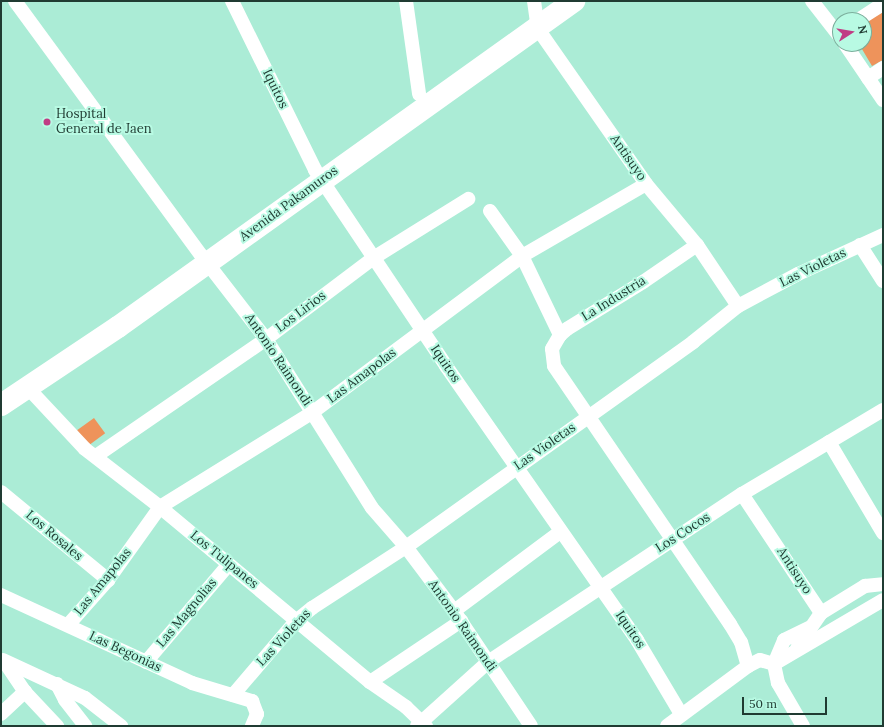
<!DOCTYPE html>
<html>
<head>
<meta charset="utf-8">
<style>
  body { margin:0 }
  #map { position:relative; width:884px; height:727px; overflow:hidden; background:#abecd6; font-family:Lora,serif }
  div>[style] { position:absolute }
  .green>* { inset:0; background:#ee935b; transform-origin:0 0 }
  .street>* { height:14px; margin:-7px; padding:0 7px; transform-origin:7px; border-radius:7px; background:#fff }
  .highway>* { height:22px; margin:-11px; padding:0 11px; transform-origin:11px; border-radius:11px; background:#fff }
  .dots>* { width:11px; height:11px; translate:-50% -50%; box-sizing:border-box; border:2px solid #b8fae3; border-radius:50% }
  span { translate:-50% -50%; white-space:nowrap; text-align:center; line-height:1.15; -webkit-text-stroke:4px #b8fae3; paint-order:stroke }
  .street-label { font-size:13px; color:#203b32 }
  .poi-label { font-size:13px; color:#203b32 }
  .left { translate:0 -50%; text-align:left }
  .frame { position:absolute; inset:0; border:2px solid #203b32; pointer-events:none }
  .north { position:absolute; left:832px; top:12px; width:40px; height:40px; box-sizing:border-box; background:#b8fae3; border:1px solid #7bae9c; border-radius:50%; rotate:78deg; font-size:11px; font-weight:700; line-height:16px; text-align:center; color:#203b32 }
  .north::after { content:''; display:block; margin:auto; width:14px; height:18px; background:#c03d84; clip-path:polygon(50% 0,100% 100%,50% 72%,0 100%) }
  .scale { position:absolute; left:742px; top:697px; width:85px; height:18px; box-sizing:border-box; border:2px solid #203b32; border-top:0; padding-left:5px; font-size:12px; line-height:14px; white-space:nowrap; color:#203b32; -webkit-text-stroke:3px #b8fae3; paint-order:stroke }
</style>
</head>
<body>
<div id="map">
  <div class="green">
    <div style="clip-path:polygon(883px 12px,883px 60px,872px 66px,859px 44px,864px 44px,864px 23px)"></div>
    <div style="left:94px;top:418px;width:19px;height:21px;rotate:54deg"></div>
  </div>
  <div class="street">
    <div style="left:15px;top:1px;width:315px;rotate:53.8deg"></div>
    <div style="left:201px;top:255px;width:106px;rotate:52.3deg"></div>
    <div style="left:266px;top:339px;width:199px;rotate:57.9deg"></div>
    <div style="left:372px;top:508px;width:52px;rotate:48.9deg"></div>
    <div style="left:406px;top:547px;width:80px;rotate:53.1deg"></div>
    <div style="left:454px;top:611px;width:138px;rotate:56.2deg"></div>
    <div style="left:232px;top:1px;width:188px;rotate:63.8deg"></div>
    <div style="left:315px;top:170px;width:236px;rotate:56.2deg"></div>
    <div style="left:446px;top:366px;width:334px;rotate:55.1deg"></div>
    <div style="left:637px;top:640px;width:86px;rotate:59.3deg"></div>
    <div style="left:406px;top:1px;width:94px;rotate:82deg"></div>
    <div style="left:534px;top:1px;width:28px;rotate:82deg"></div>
    <div style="left:538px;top:29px;width:189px;rotate:55.1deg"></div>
    <div style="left:646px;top:184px;width:80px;rotate:50.1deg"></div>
    <div style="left:697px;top:245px;width:73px;rotate:56.1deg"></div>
    <div style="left:812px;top:1px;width:46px;rotate:52.1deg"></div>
    <div style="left:858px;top:20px;width:30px;rotate:-33deg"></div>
    <div style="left:845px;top:44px;width:68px;rotate:55.8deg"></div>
    <div style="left:868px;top:78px;width:18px;rotate:-34deg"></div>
    <div style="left:490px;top:211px;width:55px;rotate:54.6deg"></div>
    <div style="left:522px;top:256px;width:88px;rotate:64.3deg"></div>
    <div style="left:697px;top:245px;width:65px;rotate:145.6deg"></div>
    <div style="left:643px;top:282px;width:89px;rotate:148.3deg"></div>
    <div style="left:567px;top:329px;width:9px;rotate:139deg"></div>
    <div style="left:560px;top:335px;width:16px;rotate:120deg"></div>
    <div style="left:552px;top:349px;width:17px;rotate:83deg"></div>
    <div style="left:554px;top:366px;width:312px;rotate:55.7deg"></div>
    <div style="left:730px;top:624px;width:21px;rotate:59deg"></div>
    <div style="left:741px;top:642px;width:25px;rotate:74deg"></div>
    <div style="left:860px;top:245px;width:43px;rotate:57.4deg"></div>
    <div style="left:28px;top:388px;width:83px;rotate:46.9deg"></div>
    <div style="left:85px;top:449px;width:95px;rotate:37.7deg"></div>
    <div style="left:160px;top:507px;width:273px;rotate:39.8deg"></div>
    <div style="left:370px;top:682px;width:44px;rotate:34.8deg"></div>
    <div style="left:406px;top:707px;width:28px;rotate:44deg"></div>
    <div style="left:829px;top:442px;width:106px;rotate:59.3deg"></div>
    <div style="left:96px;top:456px;width:206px;rotate:-34.5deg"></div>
    <div style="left:266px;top:339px;width:136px;rotate:-37deg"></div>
    <div style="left:375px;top:257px;width:110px;rotate:-31.9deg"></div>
    <div style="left:1px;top:492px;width:139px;rotate:39.4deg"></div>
    <div style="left:742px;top:494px;width:143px;rotate:56.4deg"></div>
    <div style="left:821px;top:613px;width:42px;rotate:124.4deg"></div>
    <div style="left:1px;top:595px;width:210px;rotate:24.7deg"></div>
    <div style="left:192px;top:683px;width:63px;rotate:16.7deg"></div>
    <div style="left:252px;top:701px;width:14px;rotate:69deg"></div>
    <div style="left:257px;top:714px;width:13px;rotate:113deg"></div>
    <div style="left:454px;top:611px;width:132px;rotate:-36.7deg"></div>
    <div style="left:821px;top:613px;width:52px;rotate:-31.5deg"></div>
    <div style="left:865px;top:586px;width:18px;rotate:-6deg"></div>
    <div style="left:68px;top:625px;width:60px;rotate:-48.4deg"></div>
    <div style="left:108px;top:580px;width:90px;rotate:-54.5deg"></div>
    <div style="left:160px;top:507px;width:180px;rotate:-31.8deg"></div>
    <div style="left:313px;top:412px;width:261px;rotate:-36.7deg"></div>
    <div style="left:522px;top:256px;width:143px;rotate:-30.1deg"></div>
    <div style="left:3px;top:660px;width:90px;rotate:24.9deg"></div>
    <div style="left:85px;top:698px;width:46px;rotate:37.9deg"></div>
    <div style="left:4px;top:661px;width:37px;rotate:56deg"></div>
    <div style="left:25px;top:692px;width:47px;rotate:46.7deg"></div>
    <div style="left:146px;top:662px;width:128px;rotate:-49.7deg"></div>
    <div style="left:774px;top:664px;width:126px;rotate:-30.4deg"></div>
    <div style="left:370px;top:682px;width:110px;rotate:-33.8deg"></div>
    <div style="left:57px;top:684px;width:18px;rotate:63deg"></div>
    <div style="left:65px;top:700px;width:33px;rotate:52deg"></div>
    <div style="left:233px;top:695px;width:97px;rotate:-49.6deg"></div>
    <div style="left:296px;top:621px;width:21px;rotate:-39deg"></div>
    <div style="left:312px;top:608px;width:112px;rotate:-33deg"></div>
    <div style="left:406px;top:547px;width:353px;rotate:-35.5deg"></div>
    <div style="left:693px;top:342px;width:58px;rotate:-38.7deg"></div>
    <div style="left:738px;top:306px;width:68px;rotate:-28.1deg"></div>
    <div style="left:798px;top:274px;width:94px;rotate:-24.6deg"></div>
    <div style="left:1px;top:714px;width:33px;rotate:-43deg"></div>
    <div style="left:417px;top:726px;width:96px;rotate:-42deg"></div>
    <div style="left:488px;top:662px;width:305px;rotate:-33.5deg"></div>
    <div style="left:742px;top:494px;width:164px;rotate:-30.8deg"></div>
    <div style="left:667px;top:726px;width:101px;rotate:-36.5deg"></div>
    <div style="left:748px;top:666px;width:13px;rotate:-27deg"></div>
    <div style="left:760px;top:660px;width:15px;rotate:16deg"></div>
    <div style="left:803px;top:726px;width:50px;rotate:-120.2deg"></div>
    <div style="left:778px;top:683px;width:19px;rotate:-102deg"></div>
    <div style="left:774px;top:664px;width:26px;rotate:-67deg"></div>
    <div style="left:784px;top:640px;width:28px;rotate:-26deg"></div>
  </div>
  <div class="highway">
    <div style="left:1px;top:405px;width:141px;rotate:-33.7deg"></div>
    <div style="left:118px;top:327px;width:561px;rotate:-35.56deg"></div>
  </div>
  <div class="dots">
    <div style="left:47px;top:122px;background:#c03d84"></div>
  </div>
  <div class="street-label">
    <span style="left:275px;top:89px;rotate:64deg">Iquitos</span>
    <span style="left:628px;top:158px;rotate:55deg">Antisuyo</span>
    <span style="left:289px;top:204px;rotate:-36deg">Avenida Pakamuros</span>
    <span style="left:813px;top:268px;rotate:-26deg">Las Violetas</span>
    <span style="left:614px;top:299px;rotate:-32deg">La Industria</span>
    <span style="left:301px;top:312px;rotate:-37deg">Los Lirios</span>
    <span style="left:278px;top:360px;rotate:56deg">Antonio Raimondi</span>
    <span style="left:445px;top:364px;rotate:56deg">Iquitos</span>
    <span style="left:362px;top:376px;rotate:-37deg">Las Amapolas</span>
    <span style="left:545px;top:447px;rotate:-35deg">Las Violetas</span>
    <span style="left:683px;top:533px;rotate:-33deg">Los Cocos</span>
    <span style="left:54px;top:536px;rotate:40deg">Los Rosales</span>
    <span style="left:224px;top:560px;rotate:39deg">Los Tulipanes</span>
    <span style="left:794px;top:571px;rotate:57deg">Antisuyo</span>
    <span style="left:103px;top:582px;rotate:-51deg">Las Amapolas</span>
    <span style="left:187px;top:613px;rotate:-50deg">Las Magnolias</span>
    <span style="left:462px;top:626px;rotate:55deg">Antonio Raimondi</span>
    <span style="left:630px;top:630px;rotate:56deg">Iquitos</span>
    <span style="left:284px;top:638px;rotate:-47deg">Las Violetas</span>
    <span style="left:125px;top:652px;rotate:25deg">Las Begonias</span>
  </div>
  <div class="poi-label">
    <span class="left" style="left:56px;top:122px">Hospital<br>General de Jaen</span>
  </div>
  <div class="frame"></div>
  <div class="north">N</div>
  <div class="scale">50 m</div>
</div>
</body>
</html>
